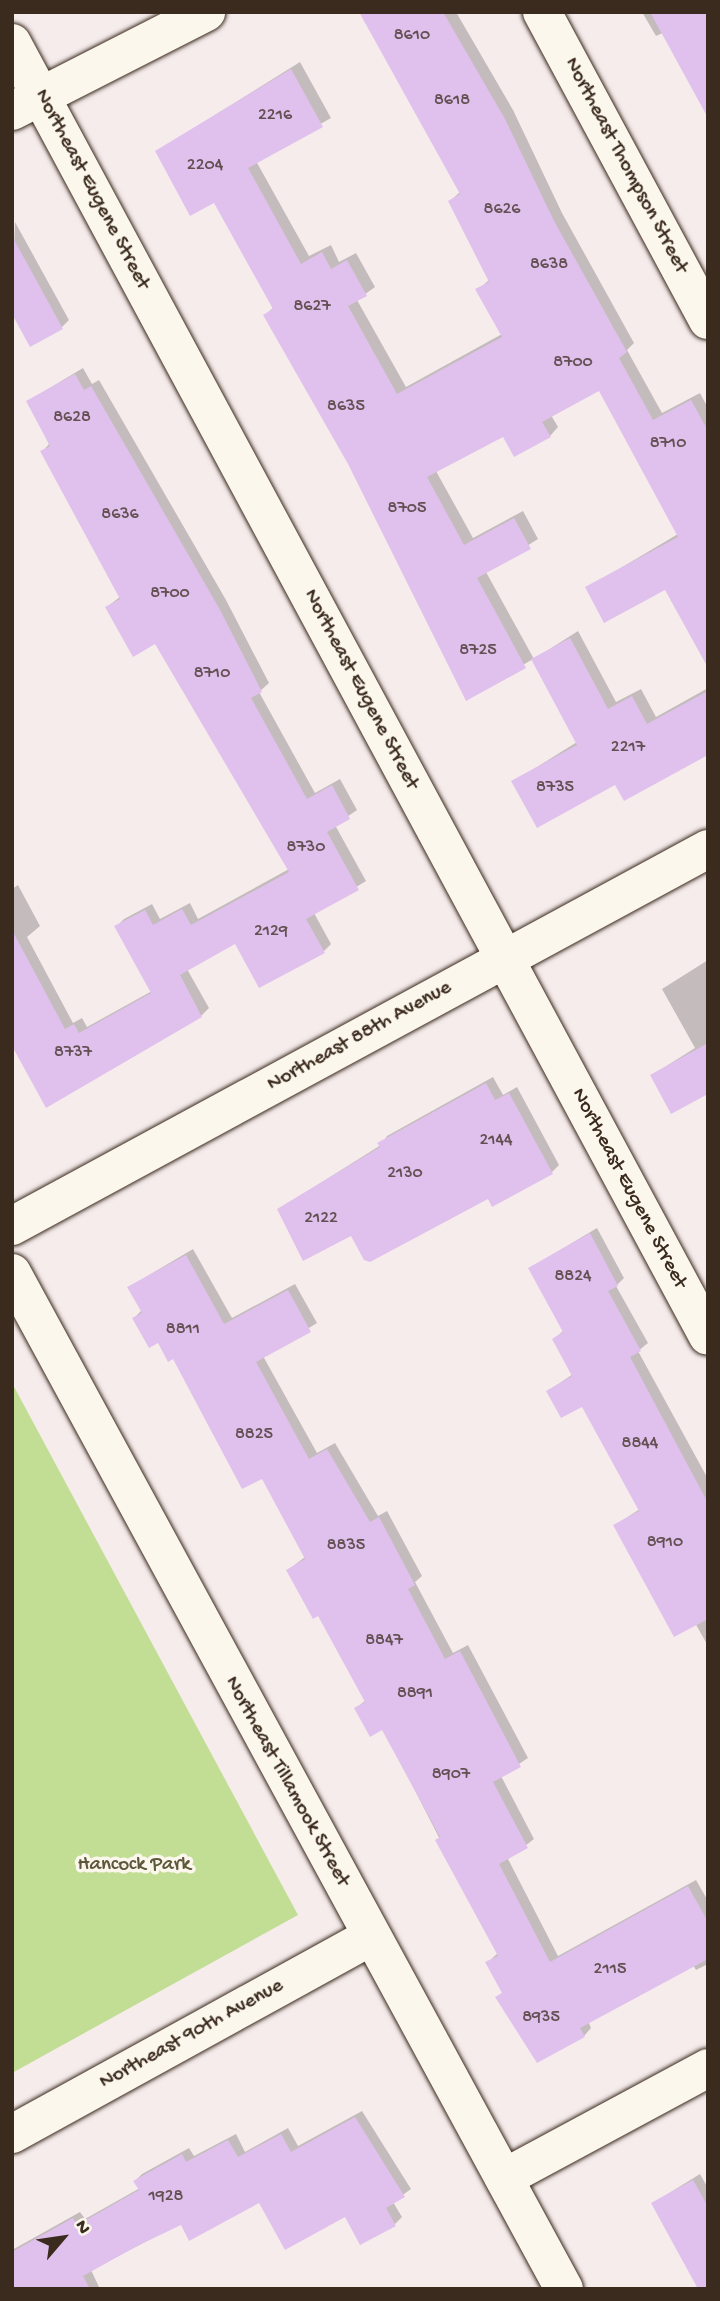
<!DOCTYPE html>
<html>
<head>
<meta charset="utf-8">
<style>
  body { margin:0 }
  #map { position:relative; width:720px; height:2301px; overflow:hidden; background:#f6ecec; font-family:"Gochi Hand",sans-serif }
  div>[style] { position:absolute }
  .green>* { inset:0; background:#c2dd94 }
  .shadow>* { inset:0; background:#0003 }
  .building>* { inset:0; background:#e0c1ee }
  .roads { filter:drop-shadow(0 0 2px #3b2a1e) drop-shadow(0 0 2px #3b2a1e) }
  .minor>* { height:38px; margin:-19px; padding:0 19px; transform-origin:19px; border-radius:19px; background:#fbf7ec }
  span { translate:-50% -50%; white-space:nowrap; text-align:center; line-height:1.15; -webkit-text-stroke:7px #fbf7ec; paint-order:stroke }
  .number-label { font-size:18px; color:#645052 }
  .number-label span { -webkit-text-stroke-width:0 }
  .street-label { font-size:21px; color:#3b2a1e }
  .park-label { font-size:21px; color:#5d573c }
  .frame { position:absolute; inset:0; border:14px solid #3b2a1e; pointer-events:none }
  .north { position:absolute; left:28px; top:2203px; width:70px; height:70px; -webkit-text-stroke:5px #fbf7ec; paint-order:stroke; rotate:61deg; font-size:19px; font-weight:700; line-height:28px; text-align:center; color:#3b2a1e }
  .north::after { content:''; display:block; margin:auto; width:24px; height:32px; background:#3b2a1e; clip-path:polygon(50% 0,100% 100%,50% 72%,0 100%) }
</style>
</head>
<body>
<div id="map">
  <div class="green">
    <div style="clip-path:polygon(12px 1383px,298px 1915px,12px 2073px)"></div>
  </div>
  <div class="shadow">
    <div style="clip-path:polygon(361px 12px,456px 12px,513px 110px,562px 213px,634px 343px,627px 350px,662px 413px,700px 393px,708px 408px,708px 665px,665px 588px,587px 588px,678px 534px,600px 389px,551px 415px,558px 427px,550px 436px,504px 434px,436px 471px,473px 538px,523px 511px,538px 539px,486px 572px,534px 659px,578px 631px,616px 702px,641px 689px,656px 717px,708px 688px,708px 753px,513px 782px,577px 742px,533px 659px,467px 698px,349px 463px,265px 315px,274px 307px,215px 201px,157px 151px,300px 62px,331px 118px,256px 161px,309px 256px,331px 245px,339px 262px,356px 253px,375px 287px,357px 300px,406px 387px,502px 334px,478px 290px,490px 279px,450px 201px,460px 192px)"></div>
    <div style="clip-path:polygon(642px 12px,708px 12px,656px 36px)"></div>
    <div style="clip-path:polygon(15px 222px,69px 320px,62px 327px,12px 311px)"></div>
    <div style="clip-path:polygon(83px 368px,92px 384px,99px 380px,226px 600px,269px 683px,259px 692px,315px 793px,340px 779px,357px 810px,335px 825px,366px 881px,314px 913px,331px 944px,324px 951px,236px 942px,187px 969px,209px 1008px,201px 1016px,12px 1043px,12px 889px,18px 885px,40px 926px,27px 937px,73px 1023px,82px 1018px,87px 1027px,152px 991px,117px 926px,124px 919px,152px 904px,160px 919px,190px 903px,198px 919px,289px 869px,155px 642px,107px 607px,121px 596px,42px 452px,49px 444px,28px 401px)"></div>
    <div style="clip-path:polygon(708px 960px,708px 1092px,652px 1075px,695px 1048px,662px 989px)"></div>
    <div style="clip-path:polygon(493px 1077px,503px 1095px,517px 1087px,559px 1165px,552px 1172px,488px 1197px,352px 1234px,279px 1209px,381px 1145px,387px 1136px)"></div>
    <div style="clip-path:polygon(597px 1228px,624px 1278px,616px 1286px,648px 1343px,638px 1351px,708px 1479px,708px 1646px,695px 1623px,615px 1525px,640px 1509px,583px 1404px,548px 1391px,573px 1374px,554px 1339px,564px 1330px,530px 1268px)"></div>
    <div style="clip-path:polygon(193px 1249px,232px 1318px,295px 1284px,317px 1323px,263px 1356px,317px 1453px,335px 1443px,378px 1516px,387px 1511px,422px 1576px,415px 1582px,453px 1653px,468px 1645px,528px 1758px,501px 1776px,534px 1839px,508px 1859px,558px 1956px,696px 1880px,708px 1901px,708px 1964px,696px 1970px,693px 1965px,588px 2021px,591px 2028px,584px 2036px,497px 1998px,503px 1992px,487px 1963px,498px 1953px,383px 1728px,356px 1708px,366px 1700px,319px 1613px,288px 1570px,305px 1557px,262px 1476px,174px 1357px,134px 1318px,142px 1310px,129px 1287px)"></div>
    <div style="clip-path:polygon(362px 2111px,411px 2189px,393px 2202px,402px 2217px,395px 2224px,260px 2201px,182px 2223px,91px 2270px,100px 2289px,12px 2289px,12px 2250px,80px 2212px,85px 2219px,140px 2188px,135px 2181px,142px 2174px,189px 2148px,194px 2156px,236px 2134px,245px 2152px,288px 2128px,298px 2146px)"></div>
    <div style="clip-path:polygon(700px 2174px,708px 2188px,708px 2289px,653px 2203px)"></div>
  </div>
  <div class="building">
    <div style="clip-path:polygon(359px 12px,443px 12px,505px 119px,554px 221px,627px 352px,619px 358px,653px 420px,691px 400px,708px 431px,708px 668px,665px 590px,604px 623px,585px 587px,678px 537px,599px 391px,542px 422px,551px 437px,514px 457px,503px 437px,427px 477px,464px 545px,514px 518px,531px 549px,477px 578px,526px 668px,466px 701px,348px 464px,263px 315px,273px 309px,214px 203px,190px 216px,155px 151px,291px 69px,323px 127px,248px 168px,301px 264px,322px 252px,331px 269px,347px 260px,367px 296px,348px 306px,397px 394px,502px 337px,475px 289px,489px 282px,448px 201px,460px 194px)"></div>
    <div style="clip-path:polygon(650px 12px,708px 12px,708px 118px)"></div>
    <div style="clip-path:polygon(12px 236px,63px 329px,30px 347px,12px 314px)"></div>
    <div style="clip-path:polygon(75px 374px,84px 390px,91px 386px,219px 608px,262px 692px,251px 698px,307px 799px,332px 785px,350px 819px,327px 832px,359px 890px,306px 919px,325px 953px,259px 988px,235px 944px,180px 975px,202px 1017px,46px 1108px,12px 1046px,12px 930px,65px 1029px,74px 1024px,79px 1033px,151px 993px,114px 926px,145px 910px,153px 925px,182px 909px,191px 925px,289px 872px,155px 644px,133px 657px,105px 607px,120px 599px,40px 451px,50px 446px,26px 401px)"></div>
    <div style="clip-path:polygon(570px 638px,608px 709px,632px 696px,647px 724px,708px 691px,708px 755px,624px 801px,615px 785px,537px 828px,511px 781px,577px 745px,531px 659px)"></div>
    <div style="clip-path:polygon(708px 1043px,708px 1094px,671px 1114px,650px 1075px)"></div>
    <div style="clip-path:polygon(486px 1083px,495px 1100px,509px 1093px,553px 1174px,492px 1207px,488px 1199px,370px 1262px,364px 1260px,351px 1236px,303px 1261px,277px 1209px,380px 1147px,377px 1143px)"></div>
    <div style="clip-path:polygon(590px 1233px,618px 1286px,608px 1291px,641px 1351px,630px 1357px,708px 1503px,708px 1619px,674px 1637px,613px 1525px,639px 1511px,582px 1407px,561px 1418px,546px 1391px,572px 1376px,552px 1339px,563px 1332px,528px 1268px)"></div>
    <div style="clip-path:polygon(186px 1255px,224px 1324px,288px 1290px,311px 1332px,256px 1362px,309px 1459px,327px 1449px,370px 1522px,379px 1517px,415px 1585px,408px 1589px,445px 1659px,460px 1651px,521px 1767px,493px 1782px,528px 1848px,499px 1864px,550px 1962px,688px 1886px,708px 1922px,708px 1959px,580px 2028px,585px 2037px,537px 2063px,495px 1997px,502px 1993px,485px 1962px,498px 1956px,435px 1840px,440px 1837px,382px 1730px,370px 1737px,354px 1708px,365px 1702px,318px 1616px,313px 1619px,286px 1570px,305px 1559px,262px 1479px,242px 1489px,173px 1359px,168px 1362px,158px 1343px,149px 1348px,132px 1318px,142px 1313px,127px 1287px)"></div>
    <div style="clip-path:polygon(355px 2117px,405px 2197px,386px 2208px,396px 2226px,360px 2245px,345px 2217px,285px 2250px,259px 2203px,189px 2241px,181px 2225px,139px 2245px,83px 2276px,90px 2289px,12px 2289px,12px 2252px,73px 2218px,77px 2225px,139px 2190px,133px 2181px,182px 2154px,186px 2162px,228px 2140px,238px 2157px,281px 2134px,291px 2152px)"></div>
    <div style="clip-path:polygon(693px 2180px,708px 2207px,708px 2289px,698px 2289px,651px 2203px)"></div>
  </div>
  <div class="roads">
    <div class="minor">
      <div style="left:542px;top:12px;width:350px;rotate:61.7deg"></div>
      <div style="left:12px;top:43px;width:1468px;rotate:61.71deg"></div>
      <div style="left:12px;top:111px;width:218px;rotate:-27deg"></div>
      <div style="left:12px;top:1226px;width:792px;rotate:-28.44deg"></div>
      <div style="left:12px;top:1273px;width:1156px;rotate:61.48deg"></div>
      <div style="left:12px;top:2134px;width:409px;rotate:-28.8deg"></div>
      <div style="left:504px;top:2178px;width:232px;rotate:-28.3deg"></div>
    </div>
  </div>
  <div class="number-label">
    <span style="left:412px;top:36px">8610</span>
    <span style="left:452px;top:101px">8618</span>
    <span style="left:275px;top:116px">2216</span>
    <span style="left:205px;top:166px">2204</span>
    <span style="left:502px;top:210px">8626</span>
    <span style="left:549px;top:265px">8638</span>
    <span style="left:312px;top:307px">8627</span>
    <span style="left:573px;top:363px">8700</span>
    <span style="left:346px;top:407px">8635</span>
    <span style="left:72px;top:418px">8628</span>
    <span style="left:668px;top:444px">8710</span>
    <span style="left:407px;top:509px">8705</span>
    <span style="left:120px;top:515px">8636</span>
    <span style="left:170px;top:594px">8700</span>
    <span style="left:478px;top:651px">8725</span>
    <span style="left:212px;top:674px">8710</span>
    <span style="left:628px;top:748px">2217</span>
    <span style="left:555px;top:788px">8735</span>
    <span style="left:306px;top:848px">8730</span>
    <span style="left:271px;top:932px">2129</span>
    <span style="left:73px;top:1053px">8737</span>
    <span style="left:496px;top:1141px">2144</span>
    <span style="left:405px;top:1174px">2130</span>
    <span style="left:321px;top:1219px">2122</span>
    <span style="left:573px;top:1277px">8824</span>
    <span style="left:183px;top:1330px">8811</span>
    <span style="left:254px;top:1435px">8825</span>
    <span style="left:640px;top:1444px">8844</span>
    <span style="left:665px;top:1543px">8910</span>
    <span style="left:346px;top:1546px">8835</span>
    <span style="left:384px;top:1641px">8847</span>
    <span style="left:415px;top:1694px">8891</span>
    <span style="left:451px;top:1775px">8907</span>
    <span style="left:610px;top:1970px">2115</span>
    <span style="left:541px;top:2018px">8935</span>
    <span style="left:166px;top:2197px">1928</span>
  </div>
  <div class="street-label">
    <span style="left:625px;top:166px;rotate:62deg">Northeast Thompson Street</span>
    <span style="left:91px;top:190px;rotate:62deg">Northeast Eugene Street</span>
    <span style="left:360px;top:690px;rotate:62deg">Northeast Eugene Street</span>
    <span style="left:360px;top:1037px;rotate:-29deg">Northeast 88th Avenue</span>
    <span style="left:628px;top:1189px;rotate:62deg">Northeast Eugene Street</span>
    <span style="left:286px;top:1782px;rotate:61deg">Northeast Tillamook Street</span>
    <span style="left:192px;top:2035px;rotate:-29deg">Northeast 90th Avenue</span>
  </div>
  <div class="park-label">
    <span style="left:134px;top:1866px">Hancock Park</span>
  </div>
  <div class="frame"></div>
  <div class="north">N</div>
</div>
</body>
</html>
